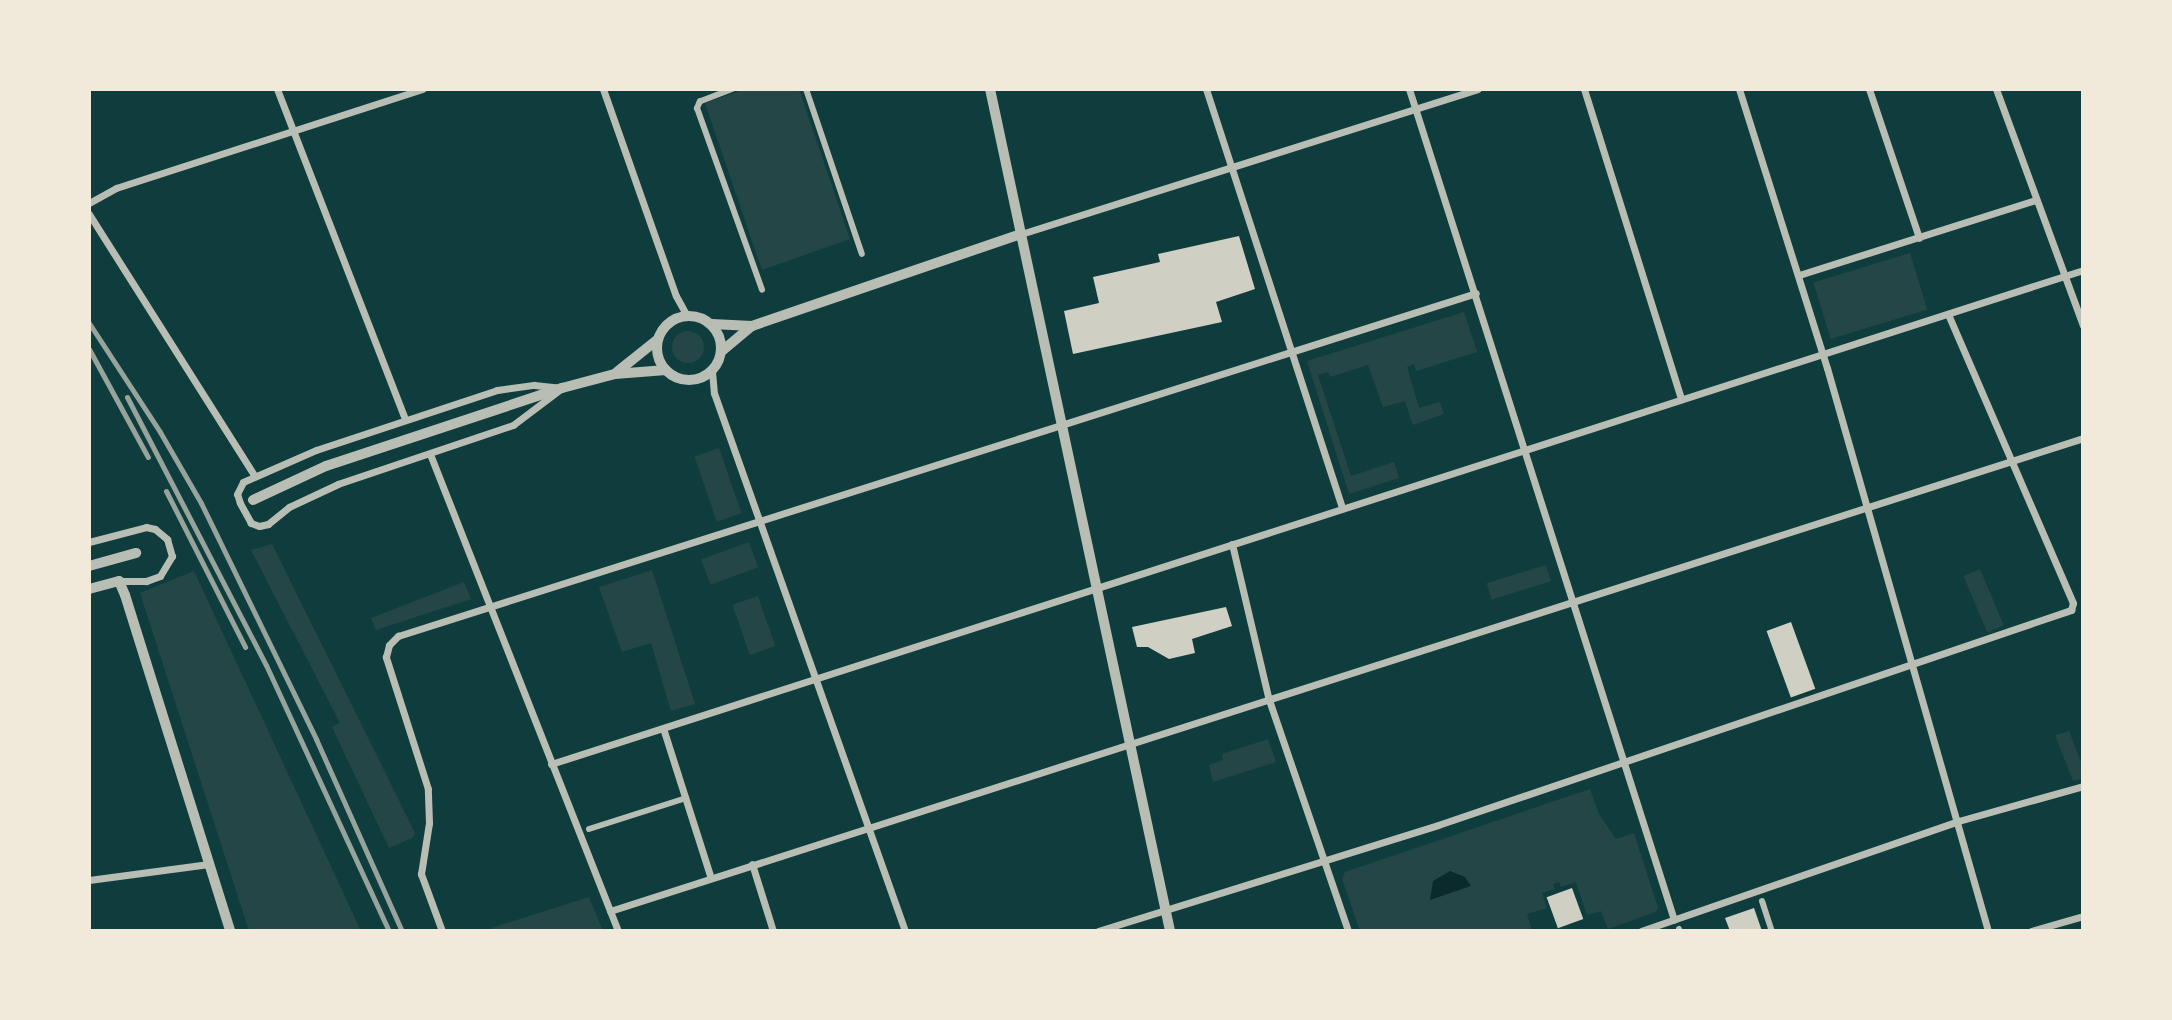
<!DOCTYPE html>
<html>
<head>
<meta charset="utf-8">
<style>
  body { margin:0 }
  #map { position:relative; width:2172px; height:1020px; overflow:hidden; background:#0f3d3e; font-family:"Fira Sans Condensed",sans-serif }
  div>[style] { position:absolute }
  .green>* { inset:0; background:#244646; transform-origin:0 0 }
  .round { border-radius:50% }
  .water>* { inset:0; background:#0a2a2b }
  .building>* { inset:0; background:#cfcfc3; transform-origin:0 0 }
  .pedestrian>* { height:6px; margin:-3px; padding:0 3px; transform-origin:3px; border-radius:3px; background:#b8beb3 }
  .minor>* { height:7px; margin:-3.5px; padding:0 3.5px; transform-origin:3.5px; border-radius:3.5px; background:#b8beb3 }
  .tertiary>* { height:10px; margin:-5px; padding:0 5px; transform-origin:5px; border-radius:5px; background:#b8beb3 }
  .tertiary>.ring { margin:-5px; padding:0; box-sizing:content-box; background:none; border:10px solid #b8beb3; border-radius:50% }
  .rail>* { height:5px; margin:-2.5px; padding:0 2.5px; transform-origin:2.5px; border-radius:2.5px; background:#97a49c }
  span { translate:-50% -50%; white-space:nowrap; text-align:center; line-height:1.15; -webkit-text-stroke:5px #f1e9da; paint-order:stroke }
  .frame { position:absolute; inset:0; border:91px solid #f1e9da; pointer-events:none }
</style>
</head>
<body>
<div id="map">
  <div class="green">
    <div style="clip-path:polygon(746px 89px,799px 89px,850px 239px,762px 270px,705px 103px)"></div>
    <div style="left:1910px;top:253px;width:59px;height:101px;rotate:73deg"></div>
    <div style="clip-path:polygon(1464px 312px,1477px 352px,1416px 371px,1414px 364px,1407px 367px,1419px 408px,1440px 402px,1444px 414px,1413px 425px,1405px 401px,1383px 407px,1368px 365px,1330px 377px,1328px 372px,1318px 375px,1351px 476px,1394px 462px,1399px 478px,1349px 494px,1307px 361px)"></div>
    <div class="round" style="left:672px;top:331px;width:32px;height:32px"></div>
    <div style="left:719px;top:448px;width:69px;height:26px;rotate:71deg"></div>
    <div style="left:749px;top:542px;width:27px;height:51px;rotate:70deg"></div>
    <div style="clip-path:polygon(272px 544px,415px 833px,412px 838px,389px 848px,332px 727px,340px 723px,251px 550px)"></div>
    <div style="left:1546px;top:565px;width:17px;height:62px;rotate:73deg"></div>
    <div style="left:1980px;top:569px;width:61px;height:18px;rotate:67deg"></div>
    <div style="clip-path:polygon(652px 570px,695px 704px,671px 711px,651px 643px,622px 652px,599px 587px)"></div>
    <div style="clip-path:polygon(194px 571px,361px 931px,249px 931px,140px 593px)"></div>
    <div style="clip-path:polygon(464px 582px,471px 599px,376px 630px,371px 618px)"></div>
    <div style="left:758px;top:596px;width:53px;height:27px;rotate:71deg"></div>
    <div style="clip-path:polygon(2069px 731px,2083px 767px,2083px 779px,2073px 781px,2055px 735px)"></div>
    <div style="clip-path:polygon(1268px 739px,1276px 762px,1213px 782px,1209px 765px,1223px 760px,1222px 754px)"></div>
    <div style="clip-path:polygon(1590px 789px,1599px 814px,1616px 839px,1634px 833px,1658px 908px,1655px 912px,1608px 929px,1601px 911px,1587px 915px,1576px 882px,1561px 887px,1559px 882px,1553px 884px,1555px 889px,1542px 893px,1547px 908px,1527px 914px,1532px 931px,1360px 931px,1342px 879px,1345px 872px)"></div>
    <div style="clip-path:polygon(589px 897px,603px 931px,482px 931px)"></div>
  </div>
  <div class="water">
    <div style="clip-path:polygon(1450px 871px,1465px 877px,1471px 886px,1430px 900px,1433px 881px)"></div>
  </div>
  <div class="building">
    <div style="clip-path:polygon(1239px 236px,1255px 289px,1216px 302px,1222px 322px,1073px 354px,1064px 311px,1099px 303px,1093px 277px,1160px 262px,1158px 254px)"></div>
    <div style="clip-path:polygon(1226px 607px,1232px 626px,1192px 639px,1195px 653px,1169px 659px,1148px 647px,1137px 647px,1132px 627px)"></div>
    <div style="left:1791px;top:622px;width:71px;height:26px;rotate:70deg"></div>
    <div style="left:1572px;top:888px;width:33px;height:27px;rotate:70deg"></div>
    <div style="clip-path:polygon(1754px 908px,1762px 931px,1730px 931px,1725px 918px)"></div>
  </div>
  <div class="pedestrian">
    <div style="left:732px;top:89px;width:34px;rotate:159deg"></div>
    <div style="left:700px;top:101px;width:8px;rotate:113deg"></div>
    <div style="left:697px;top:108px;width:193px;rotate:70.3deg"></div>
    <div style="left:806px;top:89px;width:174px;rotate:71.3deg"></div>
    <div style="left:589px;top:829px;width:102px;rotate:-17.7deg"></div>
    <div style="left:1762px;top:901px;width:32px;rotate:72deg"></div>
    <div style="left:1679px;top:929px;width:2px;rotate:63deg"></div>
  </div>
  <div class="minor">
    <div style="left:277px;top:89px;width:354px;rotate:68.8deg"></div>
    <div style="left:603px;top:89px;width:219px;rotate:70.6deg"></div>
    <div style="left:676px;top:296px;width:23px;rotate:61deg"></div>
    <div style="left:1206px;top:89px;width:441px;rotate:72deg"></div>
    <div style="left:1409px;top:89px;width:872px;rotate:72.31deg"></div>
    <div style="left:1584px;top:89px;width:325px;rotate:72.6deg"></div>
    <div style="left:1739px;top:89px;width:293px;rotate:72.5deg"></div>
    <div style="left:1827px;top:368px;width:586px;rotate:74.04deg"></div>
    <div style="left:1869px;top:89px;width:157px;rotate:71.4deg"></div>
    <div style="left:1996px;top:89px;width:252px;rotate:69.8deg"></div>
    <div style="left:89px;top:203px;width:31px;rotate:-29deg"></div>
    <div style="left:116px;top:188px;width:322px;rotate:-17.9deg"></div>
    <div style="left:89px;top:214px;width:309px;rotate:57.7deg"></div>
    <div style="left:1021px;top:234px;width:479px;rotate:-17.6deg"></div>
    <div style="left:1799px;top:275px;width:249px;rotate:-17.6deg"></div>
    <div style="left:712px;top:371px;width:22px;rotate:85deg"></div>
    <div style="left:714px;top:393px;width:571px;rotate:70.45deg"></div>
    <div style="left:534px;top:385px;width:28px;rotate:6deg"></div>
    <div style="left:562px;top:388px;width:61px;rotate:142.9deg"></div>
    <div style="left:513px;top:425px;width:185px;rotate:161.4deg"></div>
    <div style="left:338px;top:484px;width:54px;rotate:154.9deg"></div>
    <div style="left:289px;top:507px;width:27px;rotate:141deg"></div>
    <div style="left:268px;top:524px;width:9px;rotate:167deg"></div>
    <div style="left:259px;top:526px;width:9px;rotate:-159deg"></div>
    <div style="left:251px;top:523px;width:23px;rotate:-119deg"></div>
    <div style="left:240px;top:503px;width:9px;rotate:-108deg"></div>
    <div style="left:237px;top:494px;width:13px;rotate:-63deg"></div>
    <div style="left:243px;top:482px;width:80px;rotate:-23.7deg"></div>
    <div style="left:316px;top:450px;width:191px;rotate:-18.3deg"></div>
    <div style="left:497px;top:390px;width:37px;rotate:-8deg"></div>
    <div style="left:430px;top:454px;width:513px;rotate:68.49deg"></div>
    <div style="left:89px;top:542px;width:59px;rotate:-14.7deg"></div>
    <div style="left:146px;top:527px;width:9px;rotate:13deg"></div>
    <div style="left:155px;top:529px;width:16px;rotate:40deg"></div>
    <div style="left:167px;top:539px;width:18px;rotate:74deg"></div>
    <div style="left:172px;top:556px;width:23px;rotate:121deg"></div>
    <div style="left:160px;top:576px;width:15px;rotate:160deg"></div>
    <div style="left:146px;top:581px;width:27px;rotate:180deg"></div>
    <div style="left:1232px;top:544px;width:160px;rotate:76.7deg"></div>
    <div style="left:1269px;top:700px;width:244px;rotate:71.1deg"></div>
    <div style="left:663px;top:728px;width:157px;rotate:72.3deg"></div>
    <div style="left:551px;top:764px;width:1610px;rotate:-17.87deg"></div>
    <div style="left:752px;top:864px;width:70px;rotate:72.6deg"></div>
    <div style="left:89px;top:880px;width:121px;rotate:-7.6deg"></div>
    <div style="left:610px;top:911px;width:1547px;rotate:-17.8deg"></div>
    <div style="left:442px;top:931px;width:61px;rotate:-110.2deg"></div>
    <div style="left:421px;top:874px;width:52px;rotate:-81.1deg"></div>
    <div style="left:429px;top:823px;width:34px;rotate:-92deg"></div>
    <div style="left:428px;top:789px;width:139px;rotate:-107.7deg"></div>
    <div style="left:386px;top:657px;width:12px;rotate:-76deg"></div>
    <div style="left:389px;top:645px;width:13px;rotate:-45deg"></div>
    <div style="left:398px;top:636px;width:1131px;rotate:-17.65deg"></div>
    <div style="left:1098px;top:931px;width:356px;rotate:-17.3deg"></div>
    <div style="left:1438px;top:825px;width:669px;rotate:-18.76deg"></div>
    <div style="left:2071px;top:610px;width:7px;rotate:-74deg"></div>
    <div style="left:2073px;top:603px;width:315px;rotate:-113.4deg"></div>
    <div style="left:1641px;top:931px;width:332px;rotate:-19.1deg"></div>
    <div style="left:1955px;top:822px;width:133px;rotate:-15.7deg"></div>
    <div style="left:2031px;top:931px;width:54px;rotate:-16.1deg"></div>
  </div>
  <div class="tertiary">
    <div style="left:990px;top:89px;width:861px;rotate:77.93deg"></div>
    <div class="ring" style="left:657px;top:316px;width:54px;height:54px"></div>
    <div style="left:712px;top:324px;width:40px;rotate:2.9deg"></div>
    <div style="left:752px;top:326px;width:284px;rotate:-18.9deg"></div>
    <div style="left:722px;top:351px;width:39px;rotate:-40deg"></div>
    <div style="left:617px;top:372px;width:53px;rotate:-38.8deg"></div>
    <div style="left:253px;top:500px;width:81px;rotate:-25deg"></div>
    <div style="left:326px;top:466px;width:249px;rotate:-18.3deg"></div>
    <div style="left:562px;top:388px;width:55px;rotate:-14.8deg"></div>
    <div style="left:615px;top:374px;width:51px;rotate:-4.5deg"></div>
    <div style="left:89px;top:566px;width:49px;rotate:-15.5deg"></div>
    <div style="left:89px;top:589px;width:31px;rotate:-15deg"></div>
    <div style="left:119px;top:581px;width:15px;rotate:67deg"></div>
    <div style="left:125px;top:595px;width:352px;rotate:72.6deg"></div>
  </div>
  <div class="rail">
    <div style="left:89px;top:323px;width:130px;rotate:56.9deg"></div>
    <div style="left:160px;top:432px;width:82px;rotate:60deg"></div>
    <div style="left:201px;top:503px;width:263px;rotate:64deg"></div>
    <div style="left:316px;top:739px;width:210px;rotate:65.9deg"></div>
    <div style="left:89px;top:349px;width:123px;rotate:61.4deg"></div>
    <div style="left:127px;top:397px;width:302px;rotate:62.6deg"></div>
    <div style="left:266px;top:665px;width:293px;rotate:65.2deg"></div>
    <div style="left:166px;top:491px;width:175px;rotate:63.1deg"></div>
  </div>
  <div class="frame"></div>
</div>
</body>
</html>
